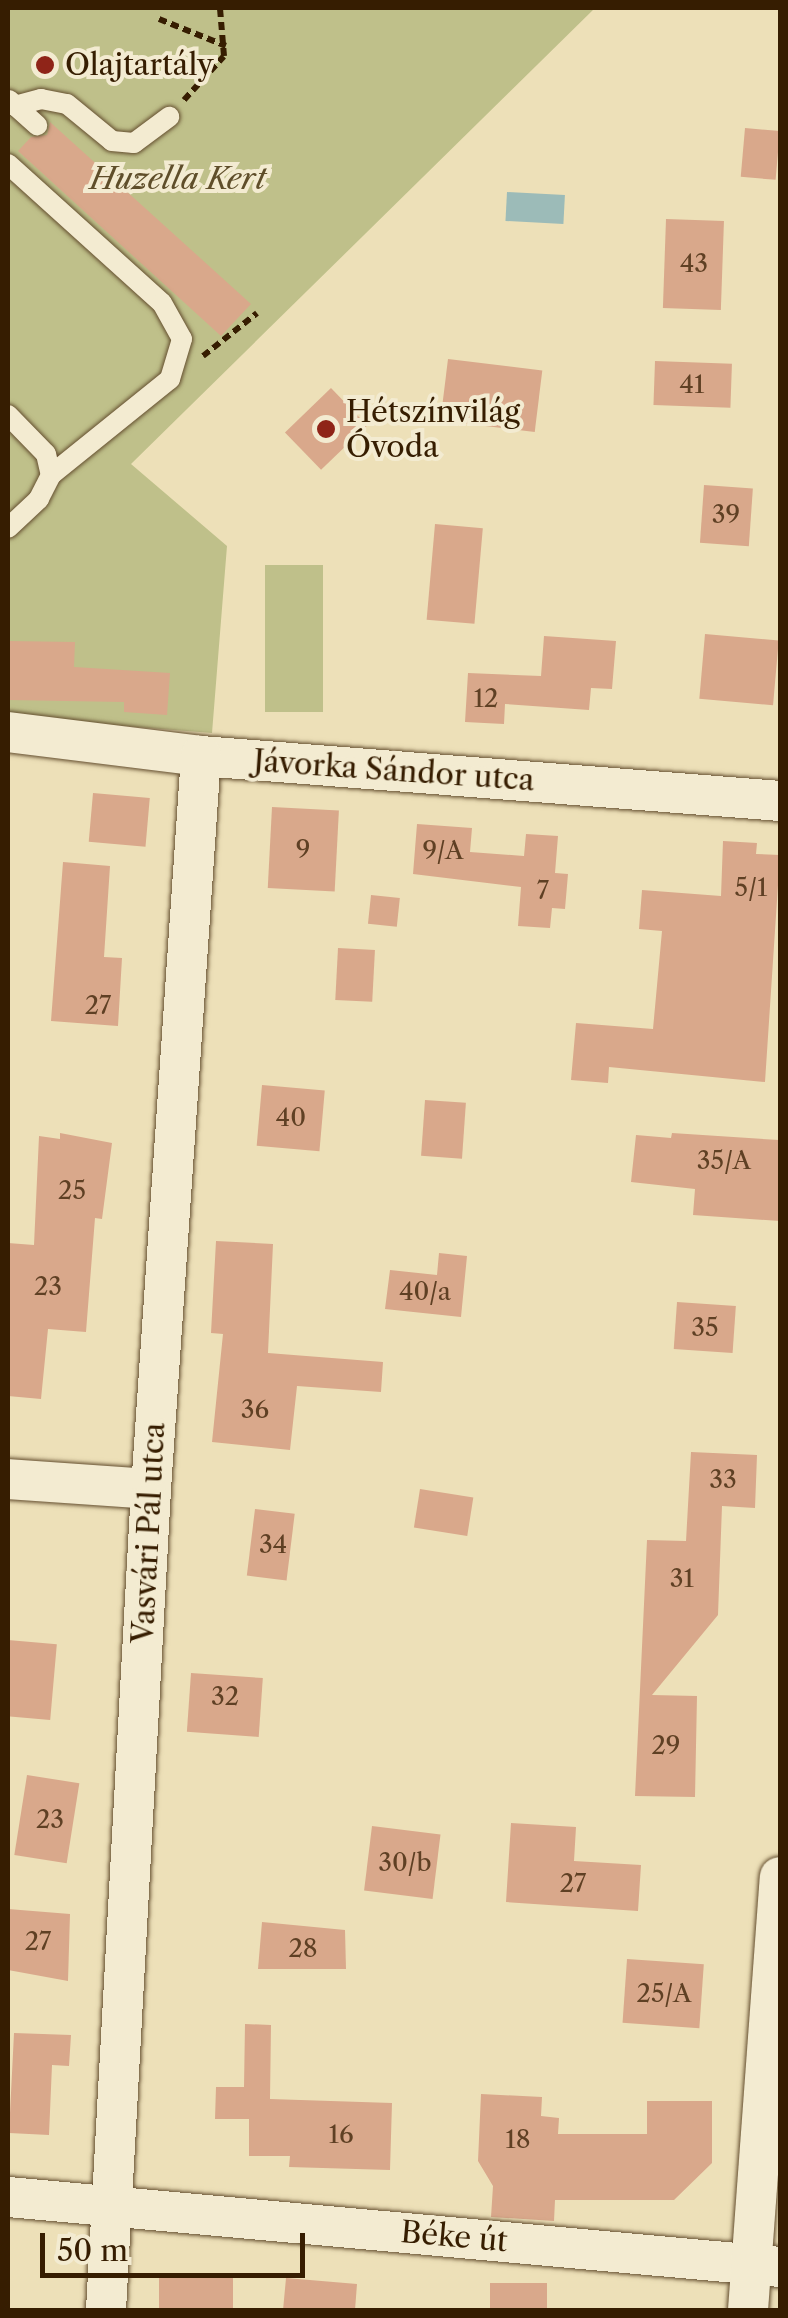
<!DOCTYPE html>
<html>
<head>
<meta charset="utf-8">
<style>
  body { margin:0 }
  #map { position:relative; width:788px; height:2318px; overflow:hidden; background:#ede0b8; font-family:"Libre Caslon Text",serif }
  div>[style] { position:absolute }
  .green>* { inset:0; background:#bfc08a; transform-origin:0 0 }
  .water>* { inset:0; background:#9cbbb8; transform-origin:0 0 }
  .building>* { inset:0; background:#d9a88b; transform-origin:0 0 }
  .path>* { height:6px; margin-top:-3px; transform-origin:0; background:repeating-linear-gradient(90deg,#361d01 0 8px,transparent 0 13px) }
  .roads { filter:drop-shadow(0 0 2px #644e2f) drop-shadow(0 0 2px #644e2f) }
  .service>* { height:20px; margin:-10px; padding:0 10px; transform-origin:10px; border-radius:10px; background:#f3ebd1 }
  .minor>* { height:40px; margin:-20px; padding:0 20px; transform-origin:20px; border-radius:20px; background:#f3ebd1 }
  .dots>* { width:28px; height:28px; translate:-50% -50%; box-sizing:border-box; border:5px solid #f3ebd1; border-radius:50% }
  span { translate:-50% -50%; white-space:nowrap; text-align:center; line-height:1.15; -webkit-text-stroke:8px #f3ebd1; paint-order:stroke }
  .number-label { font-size:25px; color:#5f4024 }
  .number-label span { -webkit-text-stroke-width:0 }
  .poi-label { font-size:30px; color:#361d01 }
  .left { translate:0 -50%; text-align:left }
  .park-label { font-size:30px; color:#5f4e2a; font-style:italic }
  .street-label { font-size:30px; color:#361d01 }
  .frame { position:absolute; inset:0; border:10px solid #361d01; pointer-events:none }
  .scale { position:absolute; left:40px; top:2233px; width:265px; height:45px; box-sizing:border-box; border:5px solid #361d01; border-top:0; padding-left:12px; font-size:30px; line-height:35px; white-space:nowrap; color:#361d01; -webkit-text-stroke:8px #f3ebd1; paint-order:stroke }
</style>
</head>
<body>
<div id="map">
  <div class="green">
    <div style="clip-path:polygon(8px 8px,595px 8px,131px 464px,227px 546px,212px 733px,8px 717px)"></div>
    <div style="left:265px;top:565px;width:58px;height:147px"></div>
  </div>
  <div class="water">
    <div style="left:507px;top:192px;width:58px;height:29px;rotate:3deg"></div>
  </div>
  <div class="building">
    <div style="clip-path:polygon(50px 122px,251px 304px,221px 336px,18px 151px,31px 137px,47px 135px)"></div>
    <div style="left:745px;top:128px;width:35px;height:49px;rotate:5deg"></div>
    <div style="left:666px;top:219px;width:58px;height:89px;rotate:2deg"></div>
    <div style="left:448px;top:359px;width:95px;height:62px;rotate:7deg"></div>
    <div style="left:655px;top:361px;width:77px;height:44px;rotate:2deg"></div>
    <div style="left:331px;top:388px;width:52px;height:64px;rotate:46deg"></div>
    <div style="left:704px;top:485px;width:49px;height:58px;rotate:4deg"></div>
    <div style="left:435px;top:524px;width:48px;height:96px;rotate:5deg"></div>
    <div style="left:705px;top:634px;width:74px;height:65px;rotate:5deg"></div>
    <div style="clip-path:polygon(544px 636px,616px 641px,612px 689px,591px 688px,589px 710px,505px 704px,504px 724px,465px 722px,468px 673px,541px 676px)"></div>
    <div style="clip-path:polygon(8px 641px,75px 642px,74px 667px,170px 673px,167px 715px,124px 712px,124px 702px,8px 700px)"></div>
    <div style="left:93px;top:793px;width:57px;height:49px;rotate:5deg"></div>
    <div style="left:272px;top:807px;width:67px;height:81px;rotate:3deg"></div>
    <div style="clip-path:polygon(417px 824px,472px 828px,470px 852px,524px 856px,526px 834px,558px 836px,555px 873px,568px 874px,565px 909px,552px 908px,550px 928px,518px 926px,521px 887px,413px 874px)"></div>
    <div style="clip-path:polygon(723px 841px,757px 843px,756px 854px,780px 855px,765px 1082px,609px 1067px,608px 1083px,571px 1080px,576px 1023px,653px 1029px,662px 931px,639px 929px,642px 890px,721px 896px)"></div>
    <div style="clip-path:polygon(63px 862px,110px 866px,104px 957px,122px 958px,118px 1026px,51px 1021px)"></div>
    <div style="left:371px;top:895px;width:29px;height:29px;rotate:6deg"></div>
    <div style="left:338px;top:948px;width:37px;height:52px;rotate:3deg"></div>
    <div style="left:262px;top:1085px;width:63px;height:61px;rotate:5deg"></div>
    <div style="left:425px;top:1100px;width:41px;height:56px;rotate:4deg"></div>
    <div style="clip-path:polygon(60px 1133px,112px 1143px,102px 1219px,95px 1218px,86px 1332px,48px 1329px,41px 1399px,8px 1396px,8px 1243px,34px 1245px,39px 1136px,60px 1139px)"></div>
    <div style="clip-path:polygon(672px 1133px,779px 1140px,780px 1221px,693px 1215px,695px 1189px,631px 1182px,636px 1135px,671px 1138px)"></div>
    <div style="clip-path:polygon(216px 1241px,273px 1244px,268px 1353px,383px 1362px,381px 1392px,297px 1386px,290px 1450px,212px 1442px,223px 1334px,211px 1333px)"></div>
    <div style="clip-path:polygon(439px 1253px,467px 1256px,461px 1317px,385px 1309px,390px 1270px,437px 1275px)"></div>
    <div style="left:677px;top:1302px;width:59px;height:47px;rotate:4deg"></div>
    <div style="clip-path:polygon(691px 1452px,757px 1455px,755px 1508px,722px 1506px,718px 1615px,652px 1695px,697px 1696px,695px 1797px,635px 1796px,647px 1540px,686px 1541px)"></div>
    <div style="left:420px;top:1489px;width:54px;height:39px;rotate:9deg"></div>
    <div style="left:255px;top:1509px;width:40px;height:67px;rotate:7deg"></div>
    <div style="left:8px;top:1640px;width:49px;height:76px;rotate:5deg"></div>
    <div style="left:191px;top:1673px;width:72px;height:59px;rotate:4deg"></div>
    <div style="left:27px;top:1775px;width:53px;height:81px;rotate:9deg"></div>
    <div style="clip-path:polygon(511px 1823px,576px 1827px,574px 1861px,641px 1865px,638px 1911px,506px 1902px)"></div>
    <div style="left:372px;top:1826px;width:69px;height:65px;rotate:7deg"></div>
    <div style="clip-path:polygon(8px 1909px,70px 1914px,68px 1981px,8px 1970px)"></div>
    <div style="clip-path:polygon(262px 1922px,345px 1930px,346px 1969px,258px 1969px)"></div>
    <div style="left:627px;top:1959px;width:77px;height:64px;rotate:4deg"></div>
    <div style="clip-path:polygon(245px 2024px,271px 2025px,270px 2099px,392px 2103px,390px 2170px,289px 2167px,290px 2156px,249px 2156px,249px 2119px,215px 2119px,216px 2087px,244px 2087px)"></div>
    <div style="clip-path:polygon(14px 2033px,71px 2035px,69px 2066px,52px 2065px,49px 2135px,9px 2133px)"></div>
    <div style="clip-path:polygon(481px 2094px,542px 2097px,541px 2116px,559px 2118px,558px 2134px,647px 2134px,647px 2101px,712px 2101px,712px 2163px,674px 2200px,555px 2200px,554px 2221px,491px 2217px,493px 2186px,478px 2161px)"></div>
    <div style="left:159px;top:2277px;width:74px;height:33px"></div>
    <div style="clip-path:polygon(286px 2278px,357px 2284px,355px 2310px,283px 2310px)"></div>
    <div style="left:490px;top:2283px;width:57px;height:27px"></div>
  </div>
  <div class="path">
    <div style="left:159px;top:19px;width:72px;rotate:21.9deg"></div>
    <div style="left:184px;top:100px;width:59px;rotate:-47.7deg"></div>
    <div style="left:224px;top:56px;width:48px;rotate:-94.8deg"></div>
    <div style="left:203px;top:356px;width:69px;rotate:-38.5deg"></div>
  </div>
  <div class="roads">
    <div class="service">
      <div style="left:9px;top:100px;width:38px;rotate:42deg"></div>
      <div style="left:15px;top:106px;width:27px;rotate:-15deg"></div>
      <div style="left:41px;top:99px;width:26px;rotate:11deg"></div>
      <div style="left:67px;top:104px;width:58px;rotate:39.4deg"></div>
      <div style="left:112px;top:141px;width:22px;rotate:5deg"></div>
      <div style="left:134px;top:143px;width:44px;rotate:-36.6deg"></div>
      <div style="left:8px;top:164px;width:207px;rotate:42.1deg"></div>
      <div style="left:162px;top:303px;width:41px;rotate:60.9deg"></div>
      <div style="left:182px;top:339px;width:42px;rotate:106.7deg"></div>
      <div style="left:170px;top:379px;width:153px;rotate:141.1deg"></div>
      <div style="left:51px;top:475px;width:27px;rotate:117deg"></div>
      <div style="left:39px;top:499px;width:42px;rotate:136.9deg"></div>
      <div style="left:8px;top:415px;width:54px;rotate:45.7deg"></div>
      <div style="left:46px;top:454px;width:22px;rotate:77deg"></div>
    </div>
    <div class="minor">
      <div style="left:8px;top:732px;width:194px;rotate:7.1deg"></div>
      <div style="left:201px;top:756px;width:581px;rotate:4.44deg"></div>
      <div style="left:8px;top:1479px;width:143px;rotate:4deg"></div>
      <div style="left:8px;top:2197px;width:775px;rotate:5.18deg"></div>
      <div style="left:106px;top:2310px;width:822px;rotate:-86.86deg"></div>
      <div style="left:151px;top:1489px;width:735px;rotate:-86.1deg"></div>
      <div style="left:748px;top:2310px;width:434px;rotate:-85.8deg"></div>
    </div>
  </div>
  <div class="dots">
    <div style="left:45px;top:65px;background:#8f2418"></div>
    <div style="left:326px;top:429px;background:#8f2418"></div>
  </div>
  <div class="number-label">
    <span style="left:694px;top:264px">43</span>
    <span style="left:692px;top:385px">41</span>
    <span style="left:726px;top:515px">39</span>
    <span style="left:486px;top:699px">12</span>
    <span style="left:303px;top:850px">9</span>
    <span style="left:443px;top:851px">9/A</span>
    <span style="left:751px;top:888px">5/1</span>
    <span style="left:543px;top:891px">7</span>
    <span style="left:98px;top:1006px">27</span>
    <span style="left:291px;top:1118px">40</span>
    <span style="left:724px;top:1161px">35/A</span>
    <span style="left:72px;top:1191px">25</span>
    <span style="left:48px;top:1287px">23</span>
    <span style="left:425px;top:1292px">40/a</span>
    <span style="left:705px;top:1328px">35</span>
    <span style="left:255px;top:1410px">36</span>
    <span style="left:723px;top:1480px">33</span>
    <span style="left:273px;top:1545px">34</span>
    <span style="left:682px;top:1579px">31</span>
    <span style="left:225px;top:1697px">32</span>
    <span style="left:666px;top:1746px">29</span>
    <span style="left:50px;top:1820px">23</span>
    <span style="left:405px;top:1863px">30/b</span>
    <span style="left:573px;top:1884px">27</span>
    <span style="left:38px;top:1942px">27</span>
    <span style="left:303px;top:1949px">28</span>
    <span style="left:664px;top:1994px">25/A</span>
    <span style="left:341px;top:2135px">16</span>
    <span style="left:518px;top:2140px">18</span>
  </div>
  <div class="poi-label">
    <span class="left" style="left:65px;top:65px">Olajtartály</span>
    <span class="left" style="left:346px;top:429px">Hétszínvilág<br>Óvoda</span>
  </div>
  <div class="park-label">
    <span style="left:178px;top:179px">Huzella Kert</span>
  </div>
  <div class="street-label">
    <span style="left:394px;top:771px;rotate:4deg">Jávorka Sándor utca</span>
    <span style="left:149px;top:1533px;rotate:-87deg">Vasvári Pál utca</span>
    <span style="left:454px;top:2237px;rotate:5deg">Béke út</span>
  </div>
  <div class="frame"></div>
  <div class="scale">50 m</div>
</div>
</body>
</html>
